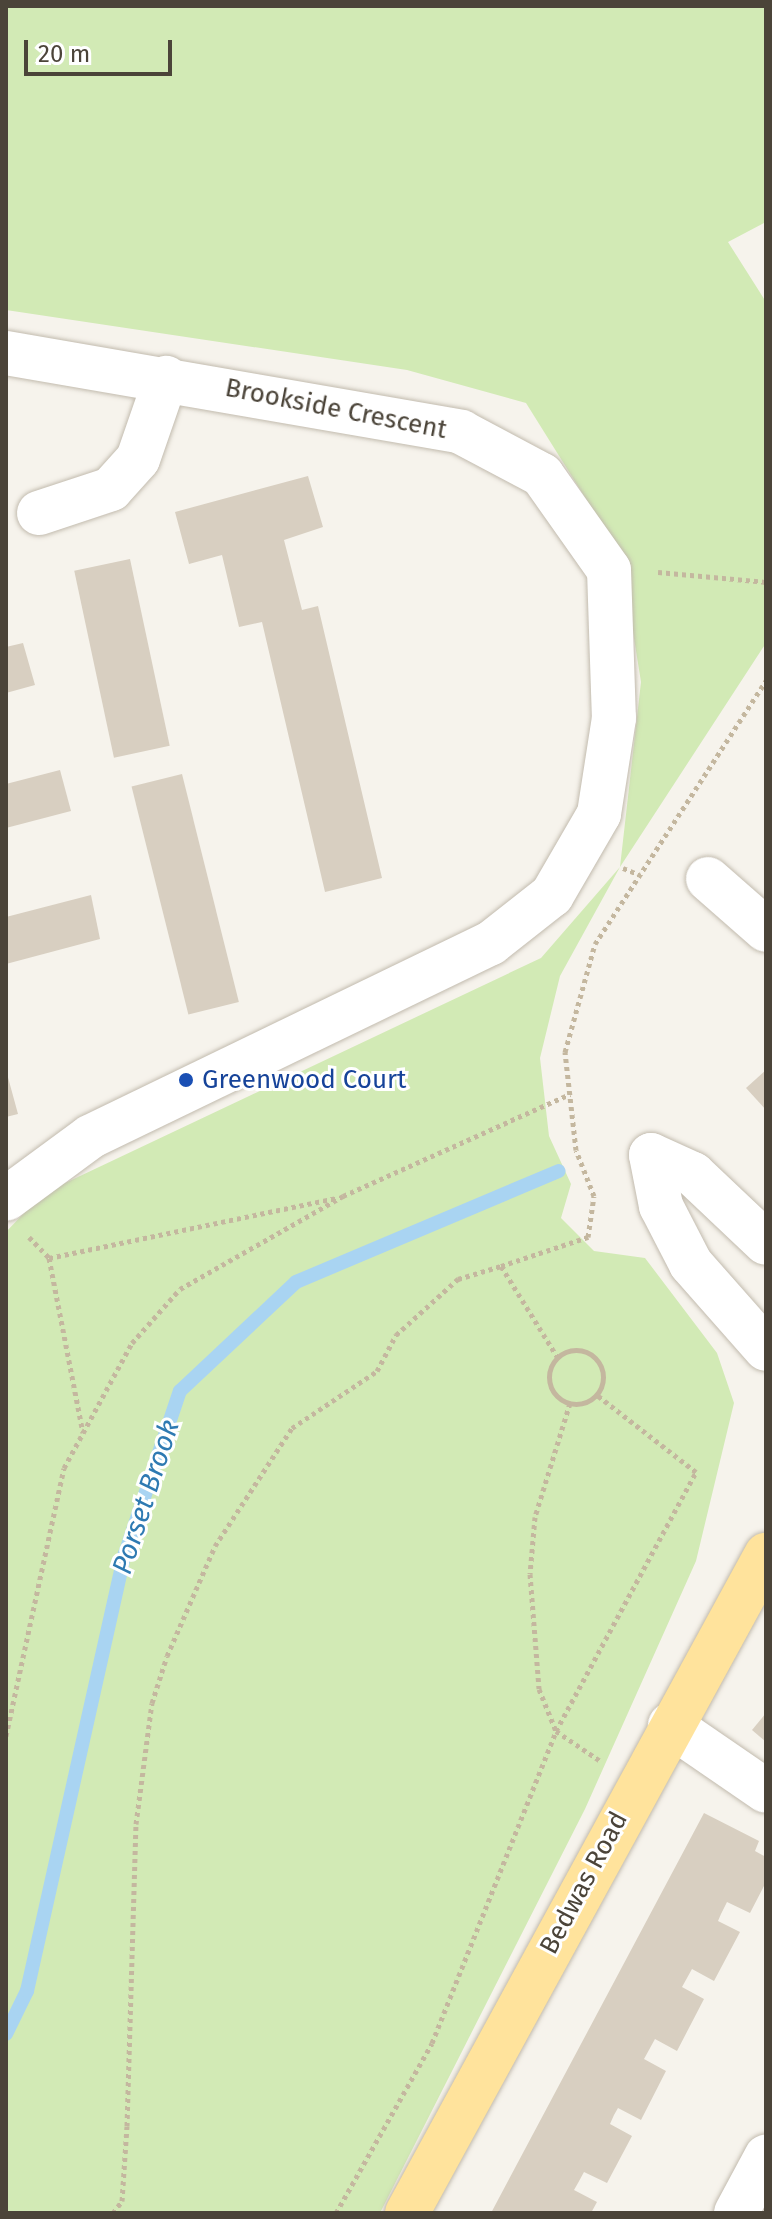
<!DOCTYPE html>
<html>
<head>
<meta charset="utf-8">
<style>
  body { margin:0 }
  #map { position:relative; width:772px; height:2219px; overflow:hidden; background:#f6f3ec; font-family:"Fira Sans",sans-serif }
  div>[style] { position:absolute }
  .green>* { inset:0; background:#d2eab5 }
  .stream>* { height:14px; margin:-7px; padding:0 7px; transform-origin:7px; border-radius:7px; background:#a9d4f2 }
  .building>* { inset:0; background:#d8cfc1; transform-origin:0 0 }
  .path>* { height:5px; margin-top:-2.5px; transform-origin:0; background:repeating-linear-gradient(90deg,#c4b79f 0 4px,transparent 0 8px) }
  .path>.ring { margin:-2.5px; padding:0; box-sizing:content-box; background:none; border:5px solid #c4b79f; border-radius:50% }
  .roads { filter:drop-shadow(0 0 2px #c2bbae) drop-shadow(0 0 2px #c2bbae) }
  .minor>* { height:44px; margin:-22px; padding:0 22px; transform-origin:22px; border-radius:22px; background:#fff }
  .major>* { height:44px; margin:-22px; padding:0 22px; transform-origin:22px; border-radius:22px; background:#ffe39c }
  .dots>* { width:22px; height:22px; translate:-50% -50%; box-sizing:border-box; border:4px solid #fff; border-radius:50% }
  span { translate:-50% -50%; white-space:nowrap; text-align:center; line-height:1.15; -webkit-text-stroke:6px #fff; paint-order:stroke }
  .street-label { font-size:26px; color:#4b4439 }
  .transit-label { font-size:26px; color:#164399 }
  .left { translate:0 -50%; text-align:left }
  .water-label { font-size:28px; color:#2e7ab2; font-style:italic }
  .frame { position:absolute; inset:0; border:8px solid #4b4439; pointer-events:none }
  .scale { position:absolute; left:24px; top:40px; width:148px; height:36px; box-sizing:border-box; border:4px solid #4b4439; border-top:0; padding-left:10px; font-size:24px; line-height:28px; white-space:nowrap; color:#4b4439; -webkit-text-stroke:6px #fff; paint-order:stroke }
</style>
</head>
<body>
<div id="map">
  <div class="green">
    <div style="clip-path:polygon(6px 6px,766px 6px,766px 222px,728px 242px,766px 302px,766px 643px,620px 867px,560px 976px,540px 1058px,549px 1136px,571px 1184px,561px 1218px,594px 1251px,645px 1258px,717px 1353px,734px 1403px,696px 1561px,585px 1809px,380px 2213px,6px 2213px,6px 1232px,42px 1194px,541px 958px,620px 867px,641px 682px,629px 607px,616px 547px,526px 403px,407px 370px,6px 310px)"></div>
  </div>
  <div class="stream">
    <div style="left:6px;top:2034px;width:48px;rotate:-64deg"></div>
    <div style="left:27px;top:1991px;width:448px;rotate:-77.4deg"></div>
    <div style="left:125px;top:1554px;width:172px;rotate:-71.4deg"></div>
    <div style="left:180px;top:1391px;width:159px;rotate:-43.2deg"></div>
    <div style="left:296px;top:1282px;width:285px;rotate:-22.9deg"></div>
  </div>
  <div class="building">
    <div style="clip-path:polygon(308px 476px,323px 527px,284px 540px,302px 610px,318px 606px,382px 878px,325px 892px,262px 622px,239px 627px,222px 555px,189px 564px,175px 512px)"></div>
    <div style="left:130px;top:559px;width:191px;height:57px;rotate:78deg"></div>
    <div style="clip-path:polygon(23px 643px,35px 685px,6px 693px,6px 647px)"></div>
    <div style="clip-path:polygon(60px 770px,71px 811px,6px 828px,6px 784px)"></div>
    <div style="left:182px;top:774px;width:235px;height:52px;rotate:76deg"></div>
    <div style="clip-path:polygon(91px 895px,100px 939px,6px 964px,6px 917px)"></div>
    <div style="clip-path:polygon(6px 1070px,18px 1114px,6px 1117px)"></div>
    <div style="clip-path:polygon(766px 1070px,766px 1110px,746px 1088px)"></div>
    <div style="clip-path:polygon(766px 1713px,766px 1742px,752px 1730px)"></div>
    <div style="clip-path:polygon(704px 1813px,759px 1841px,755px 1851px,766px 1857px,766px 1882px,750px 1913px,727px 1902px,721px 1914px,718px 1921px,740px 1932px,714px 1981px,692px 1969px,682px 1987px,704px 1999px,677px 2051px,655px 2039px,644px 2059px,666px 2071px,641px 2120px,618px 2108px,614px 2115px,610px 2124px,632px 2136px,607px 2183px,584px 2172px,578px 2183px,574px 2190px,597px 2202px,591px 2213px,491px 2213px)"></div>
  </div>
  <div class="path">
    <div style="left:658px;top:572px;width:108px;rotate:5.3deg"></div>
    <div style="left:623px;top:868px;width:18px;rotate:22deg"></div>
    <div style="left:29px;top:1237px;width:29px;rotate:46deg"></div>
    <div style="left:49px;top:1258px;width:293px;rotate:-11.8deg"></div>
    <div style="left:49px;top:1258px;width:178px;rotate:79deg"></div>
    <div class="ring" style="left:549px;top:1350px;width:49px;height:49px"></div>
    <div style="left:558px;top:1358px;width:108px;rotate:-121.8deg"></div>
    <div style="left:501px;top:1266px;width:92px;rotate:-18.4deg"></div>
    <div style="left:588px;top:1237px;width:41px;rotate:-81.7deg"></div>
    <div style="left:594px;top:1196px;width:49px;rotate:-111.4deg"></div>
    <div style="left:576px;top:1150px;width:99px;rotate:-96.4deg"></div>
    <div style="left:565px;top:1052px;width:112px;rotate:-74.5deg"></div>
    <div style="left:595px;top:944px;width:314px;rotate:-57deg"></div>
    <div style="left:570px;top:1403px;width:119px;rotate:107.1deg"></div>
    <div style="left:535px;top:1517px;width:57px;rotate:95deg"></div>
    <div style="left:530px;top:1574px;width:115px;rotate:85.5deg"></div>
    <div style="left:539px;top:1689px;width:45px;rotate:68deg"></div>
    <div style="left:556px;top:1731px;width:55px;rotate:34deg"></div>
    <div style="left:6px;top:1736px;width:274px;rotate:-77.8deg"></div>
    <div style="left:64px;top:1468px;width:142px;rotate:-61.5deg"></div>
    <div style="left:132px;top:1343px;width:72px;rotate:-48.4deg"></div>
    <div style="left:180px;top:1289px;width:188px;rotate:-29.7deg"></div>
    <div style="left:343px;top:1196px;width:249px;rotate:-24.2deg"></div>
    <div style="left:113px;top:2213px;width:15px;rotate:-53deg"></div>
    <div style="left:122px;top:2201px;width:75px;rotate:-86.2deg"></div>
    <div style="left:127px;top:2126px;width:302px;rotate:-88.3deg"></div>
    <div style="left:136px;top:1824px;width:122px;rotate:-82.5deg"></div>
    <div style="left:152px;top:1703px;width:49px;rotate:-72.3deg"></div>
    <div style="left:167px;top:1656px;width:120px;rotate:-66.4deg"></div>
    <div style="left:215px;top:1546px;width:141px;rotate:-56.9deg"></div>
    <div style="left:292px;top:1428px;width:102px;rotate:-33.8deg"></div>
    <div style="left:377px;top:1371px;width:41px;rotate:-62.2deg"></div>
    <div style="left:396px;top:1335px;width:84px;rotate:-42.1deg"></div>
    <div style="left:458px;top:1279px;width:45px;rotate:-16.8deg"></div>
    <div style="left:336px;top:2213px;width:195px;rotate:-60.5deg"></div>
    <div style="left:432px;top:2043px;width:336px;rotate:-68.3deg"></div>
    <div style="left:556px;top:1731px;width:294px;rotate:-61.6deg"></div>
    <div style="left:696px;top:1472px;width:125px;rotate:-142.1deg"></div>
  </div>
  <div class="roads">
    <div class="minor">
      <div style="left:6px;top:353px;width:462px;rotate:9.8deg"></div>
      <div style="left:461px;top:432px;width:92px;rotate:28deg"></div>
      <div style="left:542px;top:475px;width:116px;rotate:54.8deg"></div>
      <div style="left:609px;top:570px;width:148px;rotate:88.1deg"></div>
      <div style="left:614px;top:718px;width:97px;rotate:98.9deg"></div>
      <div style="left:599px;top:814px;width:94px;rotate:120.1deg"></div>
      <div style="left:552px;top:895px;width:78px;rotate:141.8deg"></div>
      <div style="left:491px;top:943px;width:445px;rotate:154.2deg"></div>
      <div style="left:90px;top:1137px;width:104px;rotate:143.6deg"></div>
      <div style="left:39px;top:513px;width:76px;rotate:-18.4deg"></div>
      <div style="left:111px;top:489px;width:40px;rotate:-48deg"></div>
      <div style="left:138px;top:459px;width:86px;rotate:-70.9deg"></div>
      <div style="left:708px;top:879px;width:77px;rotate:41.3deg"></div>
      <div style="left:651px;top:1155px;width:52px;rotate:78.9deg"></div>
      <div style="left:661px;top:1206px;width:65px;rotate:62.7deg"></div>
      <div style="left:691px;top:1264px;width:113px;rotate:48.6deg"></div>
      <div style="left:651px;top:1155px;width:46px;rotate:24.3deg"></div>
      <div style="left:693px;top:1174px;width:100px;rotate:43.4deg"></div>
      <div style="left:670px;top:1725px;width:116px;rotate:34.5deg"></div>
      <div style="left:736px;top:2213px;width:64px;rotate:-61.8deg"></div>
    </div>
    <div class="major">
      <div style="left:407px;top:2213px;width:750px;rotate:-61.38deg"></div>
    </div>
  </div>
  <div class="dots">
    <div style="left:186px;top:1080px;background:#1a4fb4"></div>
  </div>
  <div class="street-label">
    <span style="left:336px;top:409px;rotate:11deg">Brookside Crescent</span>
    <span style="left:584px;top:1883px;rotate:-62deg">Bedwas Road</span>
  </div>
  <div class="transit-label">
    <span class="left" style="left:202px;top:1080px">Greenwood Court</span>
  </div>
  <div class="water-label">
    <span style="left:146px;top:1497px;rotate:-72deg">Porset Brook</span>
  </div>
  <div class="frame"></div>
  <div class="scale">20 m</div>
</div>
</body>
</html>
